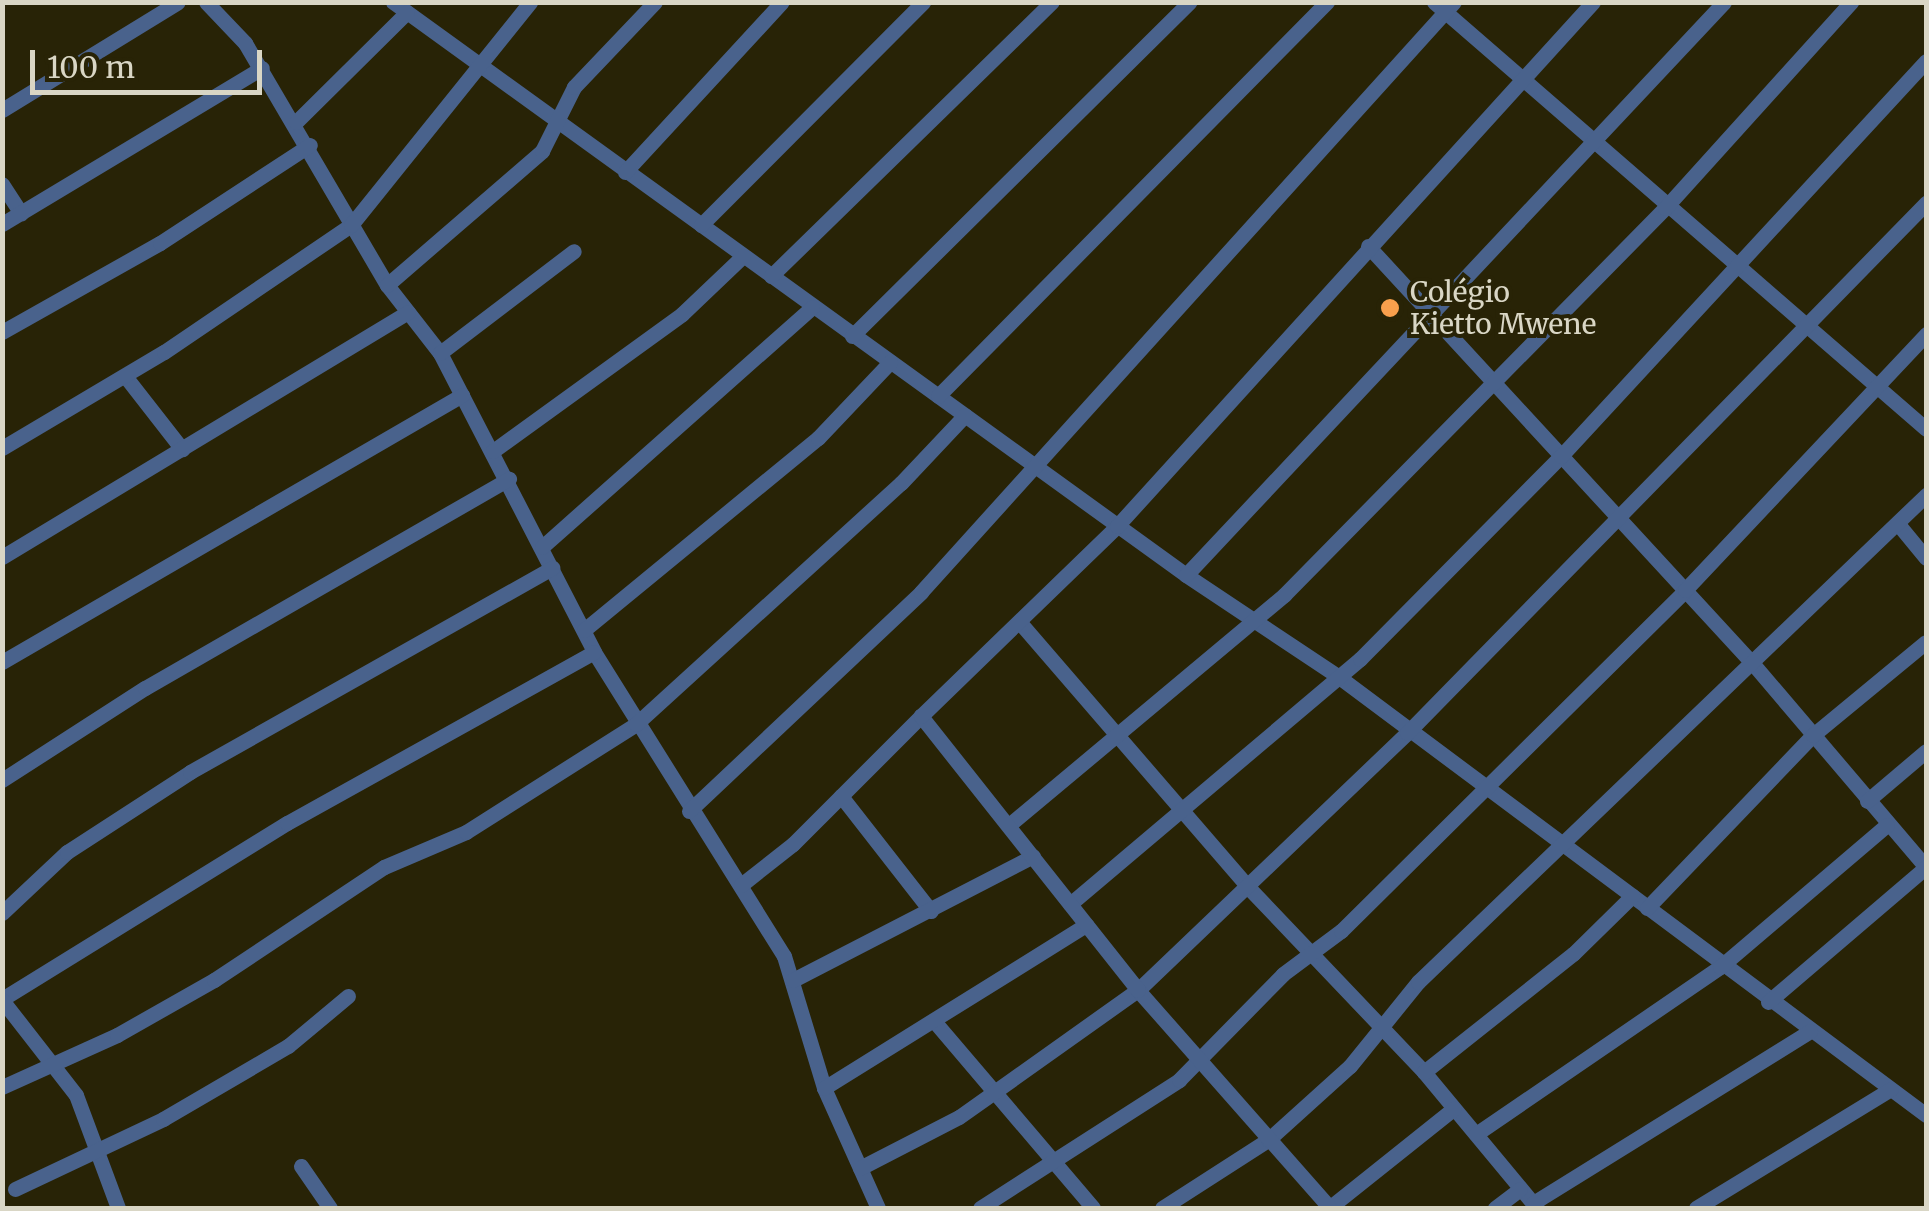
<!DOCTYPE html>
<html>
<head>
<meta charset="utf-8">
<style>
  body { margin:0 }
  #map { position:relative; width:1929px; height:1211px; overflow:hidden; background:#282306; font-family:Merriweather,serif }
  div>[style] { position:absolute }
  .minor>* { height:15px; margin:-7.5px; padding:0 7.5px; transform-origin:7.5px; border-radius:7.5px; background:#49628c }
  .dots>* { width:28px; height:28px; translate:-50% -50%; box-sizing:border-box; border:5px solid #282306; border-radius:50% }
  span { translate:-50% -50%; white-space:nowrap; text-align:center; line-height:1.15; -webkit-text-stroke:8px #282306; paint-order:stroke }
  .poi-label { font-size:28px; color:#d9d6c5 }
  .left { translate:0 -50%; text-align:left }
  .frame { position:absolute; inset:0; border:5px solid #d9d6c5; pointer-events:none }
  .scale { position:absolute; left:30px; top:50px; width:232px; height:45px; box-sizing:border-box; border:5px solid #d9d6c5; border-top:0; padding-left:12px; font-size:30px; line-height:35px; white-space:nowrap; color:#d9d6c5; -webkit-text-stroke:8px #282306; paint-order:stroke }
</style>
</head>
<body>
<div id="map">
  <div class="minor">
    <div style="left:206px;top:2px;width:57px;rotate:46.4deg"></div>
    <div style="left:245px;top:43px;width:281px;rotate:59.6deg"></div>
    <div style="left:387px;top:285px;width:86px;rotate:52.1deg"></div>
    <div style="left:440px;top:353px;width:336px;rotate:62.7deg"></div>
    <div style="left:594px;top:652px;width:358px;rotate:58deg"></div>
    <div style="left:784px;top:956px;width:138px;rotate:73.1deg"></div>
    <div style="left:824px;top:1088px;width:132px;rotate:65.8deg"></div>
    <div style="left:393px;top:2px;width:978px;rotate:35.85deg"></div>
    <div style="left:1186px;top:575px;width:184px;rotate:33.7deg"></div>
    <div style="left:1339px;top:677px;width:732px;rotate:36.73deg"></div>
    <div style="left:1434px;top:2px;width:651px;rotate:40.95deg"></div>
    <div style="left:2px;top:110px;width:206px;rotate:-31.5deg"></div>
    <div style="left:296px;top:122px;width:156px;rotate:-44.7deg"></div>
    <div style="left:625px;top:172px;width:231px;rotate:-47.3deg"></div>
    <div style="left:2px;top:184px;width:35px;rotate:57deg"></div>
    <div style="left:2px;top:224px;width:303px;rotate:-31deg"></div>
    <div style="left:701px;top:225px;width:315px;rotate:-45.1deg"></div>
    <div style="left:1368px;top:246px;width:570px;rotate:47.35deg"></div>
    <div style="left:1754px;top:665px;width:265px;rotate:49.6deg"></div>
    <div style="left:771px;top:276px;width:392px;rotate:-44.3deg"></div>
    <div style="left:387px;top:285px;width:205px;rotate:-40.8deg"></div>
    <div style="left:542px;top:151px;width:72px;rotate:-63.4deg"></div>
    <div style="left:574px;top:87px;width:117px;rotate:-46.4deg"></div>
    <div style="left:2px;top:332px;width:181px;rotate:-29.4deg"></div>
    <div style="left:160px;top:243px;width:179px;rotate:-33.2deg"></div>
    <div style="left:852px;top:336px;width:475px;rotate:-44.7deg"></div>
    <div style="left:440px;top:353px;width:168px;rotate:-37.3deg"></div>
    <div style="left:125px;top:376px;width:93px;rotate:52deg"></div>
    <div style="left:938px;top:396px;width:554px;rotate:-45.37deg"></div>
    <div style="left:2px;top:448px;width:188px;rotate:-30.7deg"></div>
    <div style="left:164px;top:352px;width:226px;rotate:-34.2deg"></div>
    <div style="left:351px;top:225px;width:286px;rotate:-51.2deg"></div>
    <div style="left:493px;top:451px;width:233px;rotate:-35.9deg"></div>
    <div style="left:682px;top:314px;width:84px;rotate:-43.6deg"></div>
    <div style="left:1898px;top:524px;width:44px;rotate:50.5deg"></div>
    <div style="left:542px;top:547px;width:361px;rotate:-41.6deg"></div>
    <div style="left:2px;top:557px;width:474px;rotate:-31.1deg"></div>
    <div style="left:1186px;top:575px;width:786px;rotate:-46.8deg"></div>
    <div style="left:1022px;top:625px;width:345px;rotate:49.2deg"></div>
    <div style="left:1247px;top:886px;width:257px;rotate:46.4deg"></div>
    <div style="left:1424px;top:1072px;width:177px;rotate:50.3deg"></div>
    <div style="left:584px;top:630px;width:303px;rotate:-39.4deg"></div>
    <div style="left:818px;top:438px;width:105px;rotate:-46.5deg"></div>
    <div style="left:2px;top:662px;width:532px;rotate:-30.13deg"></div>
    <div style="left:2px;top:780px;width:170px;rotate:-32.8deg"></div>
    <div style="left:145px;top:688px;width:420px;rotate:-29.9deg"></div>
    <div style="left:841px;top:796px;width:146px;rotate:52deg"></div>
    <div style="left:1867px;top:801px;width:77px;rotate:-40.3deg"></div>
    <div style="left:689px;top:811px;width:319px;rotate:-43.3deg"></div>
    <div style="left:921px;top:592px;width:795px;rotate:-47.91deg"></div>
    <div style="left:1009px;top:825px;width:359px;rotate:-39.9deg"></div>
    <div style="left:1284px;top:595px;width:543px;rotate:-45.45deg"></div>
    <div style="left:1665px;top:208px;width:278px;rotate:-47.9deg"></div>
    <div style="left:741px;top:885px;width:66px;rotate:-38.3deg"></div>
    <div style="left:793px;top:844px;width:181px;rotate:-45deg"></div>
    <div style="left:1070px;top:904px;width:380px;rotate:-40.2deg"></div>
    <div style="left:1360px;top:659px;width:286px;rotate:-45.3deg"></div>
    <div style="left:1561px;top:456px;width:538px;rotate:-47.26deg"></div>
    <div style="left:1647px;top:908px;width:240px;rotate:-46.2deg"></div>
    <div style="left:1813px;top:735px;width:146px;rotate:-39.5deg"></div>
    <div style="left:2px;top:913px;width:89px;rotate:-43.2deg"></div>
    <div style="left:67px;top:852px;width:147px;rotate:-33deg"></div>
    <div style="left:190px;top:772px;width:416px;rotate:-29.4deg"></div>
    <div style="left:793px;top:980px;width:270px;rotate:-27.3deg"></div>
    <div style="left:2px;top:999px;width:335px;rotate:-31.7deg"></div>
    <div style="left:287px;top:823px;width:351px;rotate:-29.1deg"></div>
    <div style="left:2px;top:1000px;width:120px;rotate:52.1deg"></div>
    <div style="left:76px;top:1095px;width:121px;rotate:69.6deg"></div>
    <div style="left:1768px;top:1002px;width:208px;rotate:-40.5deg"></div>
    <div style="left:934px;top:1021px;width:245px;rotate:49.6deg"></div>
    <div style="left:1424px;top:1072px;width:190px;rotate:-38.4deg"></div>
    <div style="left:1573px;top:954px;width:83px;rotate:-44.5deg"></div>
    <div style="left:2px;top:1087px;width:126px;rotate:-24.3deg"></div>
    <div style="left:117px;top:1035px;width:112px;rotate:-29.6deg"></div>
    <div style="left:214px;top:980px;width:204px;rotate:-33.6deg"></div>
    <div style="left:384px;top:867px;width:89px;rotate:-23.1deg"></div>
    <div style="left:466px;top:832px;width:201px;rotate:-32.4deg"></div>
    <div style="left:636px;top:724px;width:358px;rotate:-42.3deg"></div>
    <div style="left:901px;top:483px;width:93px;rotate:-46.7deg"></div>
    <div style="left:824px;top:1088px;width:309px;rotate:-31.9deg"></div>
    <div style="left:1476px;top:1134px;width:296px;rotate:-34.4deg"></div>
    <div style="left:1720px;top:967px;width:219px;rotate:-40.4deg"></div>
    <div style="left:301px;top:1166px;width:51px;rotate:55.4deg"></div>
    <div style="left:860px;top:1168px;width:111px;rotate:-27.3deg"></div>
    <div style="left:959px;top:1117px;width:219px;rotate:-35.4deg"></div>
    <div style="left:1138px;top:990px;width:372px;rotate:-43.7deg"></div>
    <div style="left:1407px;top:733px;width:742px;rotate:-45.6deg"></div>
    <div style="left:15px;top:1189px;width:164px;rotate:-25.3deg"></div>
    <div style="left:163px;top:1119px;width:145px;rotate:-30.3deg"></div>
    <div style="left:288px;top:1046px;width:78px;rotate:-39.8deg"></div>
    <div style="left:1533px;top:1203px;width:326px;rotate:-31.8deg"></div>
    <div style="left:980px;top:1208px;width:237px;rotate:-32.7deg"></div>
    <div style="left:1179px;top:1080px;width:148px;rotate:-45.5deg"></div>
    <div style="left:1283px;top:974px;width:72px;rotate:-36.6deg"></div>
    <div style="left:1341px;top:931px;width:484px;rotate:-44.7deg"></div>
    <div style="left:1685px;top:590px;width:352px;rotate:-46.7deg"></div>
    <div style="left:1162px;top:1208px;width:126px;rotate:-32.7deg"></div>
    <div style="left:1268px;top:1140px;width:110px;rotate:-42.1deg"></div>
    <div style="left:1350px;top:1066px;width:108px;rotate:-51deg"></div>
    <div style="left:1418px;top:982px;width:704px;rotate:-43.79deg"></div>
    <div style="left:1329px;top:1208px;width:159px;rotate:-38.6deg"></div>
    <div style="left:1330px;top:1208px;width:290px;rotate:-131.4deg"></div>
    <div style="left:1138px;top:990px;width:350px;rotate:-128.4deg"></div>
    <div style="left:921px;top:716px;width:273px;rotate:-44.1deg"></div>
    <div style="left:1117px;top:526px;width:708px;rotate:-47.75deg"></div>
    <div style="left:1495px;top:1208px;width:31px;rotate:-37deg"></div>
    <div style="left:1696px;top:1208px;width:228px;rotate:-31.4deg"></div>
  </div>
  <div class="dots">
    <div style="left:1390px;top:308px;background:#f9a04d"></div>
  </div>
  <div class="poi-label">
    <span class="left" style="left:1410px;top:308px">Colégio<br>Kietto Mwene</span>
  </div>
  <div class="frame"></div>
  <div class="scale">100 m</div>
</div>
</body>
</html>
